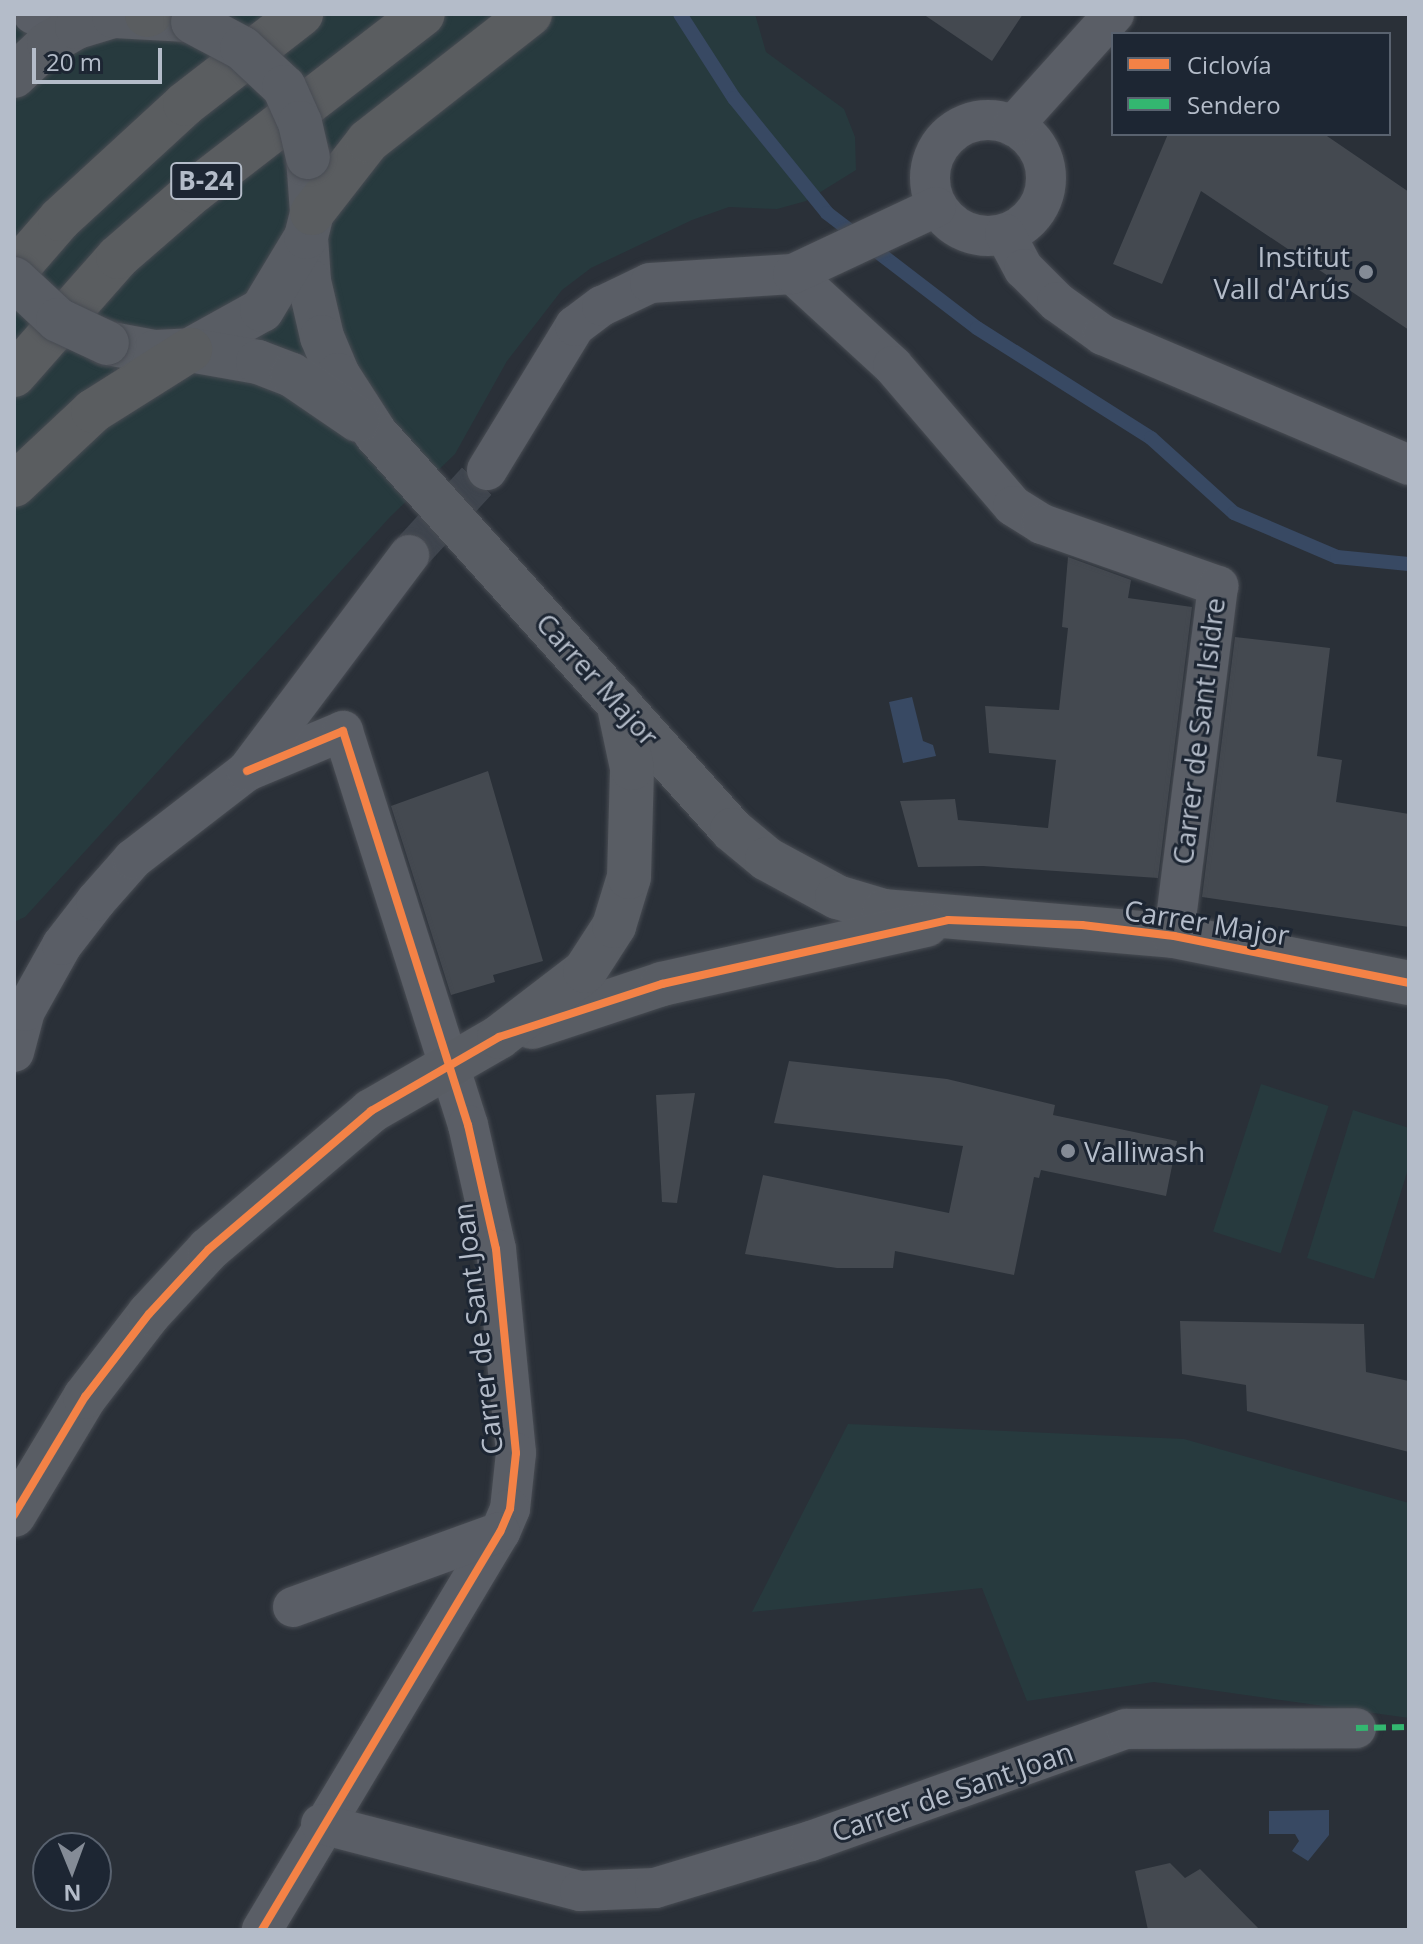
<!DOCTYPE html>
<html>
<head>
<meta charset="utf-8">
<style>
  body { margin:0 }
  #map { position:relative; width:1423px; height:1944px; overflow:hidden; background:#2a3038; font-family:"Open Sans",sans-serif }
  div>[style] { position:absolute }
  .green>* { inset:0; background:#273a3e; transform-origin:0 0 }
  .water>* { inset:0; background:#384963 }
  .stream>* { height:14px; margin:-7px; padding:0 7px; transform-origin:7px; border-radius:7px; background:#384963 }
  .building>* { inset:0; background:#444950 }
  .street-tunnel>* { height:40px; margin-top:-20px; transform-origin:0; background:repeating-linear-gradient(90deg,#3f454e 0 40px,transparent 0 60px) }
  .roads { filter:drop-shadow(0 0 2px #484c53) drop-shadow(0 0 2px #484c53) }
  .street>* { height:40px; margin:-20px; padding:0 20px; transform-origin:20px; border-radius:20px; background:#5a5e66 }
  .street>.ring { margin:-20px; padding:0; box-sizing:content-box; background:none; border:40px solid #5a5e66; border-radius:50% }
  .secondary>* { height:44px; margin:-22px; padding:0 22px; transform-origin:22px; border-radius:22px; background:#595d64 }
  .highway>* { height:44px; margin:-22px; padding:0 22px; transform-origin:22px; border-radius:22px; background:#5a5d60 }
  .bridges { filter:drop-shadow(0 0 2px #484c53) drop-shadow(0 0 2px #484c53) }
  .secondary-bridge>* { height:44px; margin:-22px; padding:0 22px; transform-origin:22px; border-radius:22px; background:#595d64 }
  .quiet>* { height:6px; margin-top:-3px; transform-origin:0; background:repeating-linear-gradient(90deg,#33b770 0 12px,transparent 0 18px) }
  .cycleway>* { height:8px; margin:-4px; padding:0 4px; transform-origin:4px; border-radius:4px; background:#f48246 }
  .dots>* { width:22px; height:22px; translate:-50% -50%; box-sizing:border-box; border:4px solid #1d2633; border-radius:50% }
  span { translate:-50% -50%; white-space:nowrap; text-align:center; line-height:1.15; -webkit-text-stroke:6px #1d2633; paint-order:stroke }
  .shield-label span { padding:2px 6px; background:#1d2633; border:2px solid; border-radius:6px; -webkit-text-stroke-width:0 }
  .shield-label { font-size:26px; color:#b4bcc9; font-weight:700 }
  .poi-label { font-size:28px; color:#b4bcc9 }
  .right { translate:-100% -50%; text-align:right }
  .left { translate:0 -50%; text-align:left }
  .street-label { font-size:28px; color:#b4bcc9 }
  .frame { position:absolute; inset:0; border:16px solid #b4bcc9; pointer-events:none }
  .legend { position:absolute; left:1111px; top:32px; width:280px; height:104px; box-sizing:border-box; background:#1d2633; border:2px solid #59626f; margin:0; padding:10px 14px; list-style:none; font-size:24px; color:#b4bcc9 }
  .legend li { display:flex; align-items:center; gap:16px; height:40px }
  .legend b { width:40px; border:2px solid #59626f }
  .north { position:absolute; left:32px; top:1832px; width:80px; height:80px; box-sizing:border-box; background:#1d2633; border:2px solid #59626f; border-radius:50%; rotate:179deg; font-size:22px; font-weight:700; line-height:32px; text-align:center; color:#b4bcc9 }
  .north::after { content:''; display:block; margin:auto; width:28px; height:36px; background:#848b96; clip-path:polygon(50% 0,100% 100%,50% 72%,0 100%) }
  .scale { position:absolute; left:32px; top:48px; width:130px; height:36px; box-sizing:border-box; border:4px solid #b4bcc9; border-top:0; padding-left:10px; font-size:24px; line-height:28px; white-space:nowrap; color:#b4bcc9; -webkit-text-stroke:6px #1d2633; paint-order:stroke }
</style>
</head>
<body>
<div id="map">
  <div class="green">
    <div style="clip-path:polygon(14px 14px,755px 14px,766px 52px,844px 109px,855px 137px,856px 170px,806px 201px,777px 209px,729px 207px,692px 220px,591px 268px,562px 290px,507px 361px,455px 454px,390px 517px,25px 917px,14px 922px)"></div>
    <div style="left:1261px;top:1084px;width:71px;height:155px;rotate:18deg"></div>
    <div style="clip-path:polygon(1353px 1110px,1409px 1128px,1409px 1166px,1374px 1279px,1307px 1258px)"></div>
    <div style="clip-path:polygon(848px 1424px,1184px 1439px,1409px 1503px,1409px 1718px,1154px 1682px,1027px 1701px,982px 1588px,752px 1612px)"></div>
  </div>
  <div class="water">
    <div style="clip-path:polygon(912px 697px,923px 741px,933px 745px,936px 756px,903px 763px,889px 702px)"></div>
    <div style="clip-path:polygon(1329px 1810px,1329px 1835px,1308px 1861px,1292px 1851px,1299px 1841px,1295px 1834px,1269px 1834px,1269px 1811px)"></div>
  </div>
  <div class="stream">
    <div style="left:680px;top:14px;width:100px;rotate:57.3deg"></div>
    <div style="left:734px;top:98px;width:148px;rotate:51deg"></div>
    <div style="left:827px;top:213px;width:189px;rotate:37.5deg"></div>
    <div style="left:977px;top:328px;width:206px;rotate:32.3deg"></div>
    <div style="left:1151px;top:438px;width:112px;rotate:42.1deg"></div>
    <div style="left:1234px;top:513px;width:112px;rotate:23.1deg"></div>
    <div style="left:1337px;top:557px;width:72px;rotate:5.6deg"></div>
  </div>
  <div class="building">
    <div style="clip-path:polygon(923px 14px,1023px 14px,992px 61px)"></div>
    <div style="clip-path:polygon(1168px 134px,1324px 134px,1409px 192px,1409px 330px,1201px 191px,1162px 284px,1113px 264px)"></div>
    <div style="clip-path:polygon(1068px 557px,1131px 580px,1128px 598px,1192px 607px,1158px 878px,983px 866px,918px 867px,900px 801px,955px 799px,958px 820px,1048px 828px,1056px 760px,989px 753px,985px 706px,1059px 710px,1068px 628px,1062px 627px)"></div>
    <div style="clip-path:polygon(1235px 637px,1330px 648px,1317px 756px,1342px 760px,1336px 802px,1409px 814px,1409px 927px,1202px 897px)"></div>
    <div style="clip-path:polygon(488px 771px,543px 961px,493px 975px,495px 982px,451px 995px,391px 806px)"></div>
    <div style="clip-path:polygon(789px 1061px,947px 1079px,1055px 1105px,1053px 1115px,1177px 1141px,1166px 1196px,1041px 1170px,1039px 1178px,1034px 1177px,1014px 1275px,895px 1251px,893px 1268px,837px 1268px,745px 1254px,763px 1175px,949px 1213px,963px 1146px,774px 1123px)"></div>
    <div style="clip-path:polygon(695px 1093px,677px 1203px,662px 1202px,656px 1095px)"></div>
    <div style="clip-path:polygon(1180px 1321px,1364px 1324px,1366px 1372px,1409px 1381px,1409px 1452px,1247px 1411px,1246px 1385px,1182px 1374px)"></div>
    <div style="clip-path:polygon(1170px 1863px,1185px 1878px,1200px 1869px,1260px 1930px,1148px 1930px,1135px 1871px)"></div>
  </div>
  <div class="street-tunnel">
    <div style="left:409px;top:555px;width:115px;rotate:-47.5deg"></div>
  </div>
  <div class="roads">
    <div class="street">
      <div style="left:33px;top:14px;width:46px;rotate:16.5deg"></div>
      <div class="ring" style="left:930px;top:120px;width:76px;height:76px"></div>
      <div style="left:1013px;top:126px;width:151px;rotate:-48deg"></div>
      <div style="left:1005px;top:234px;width:40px;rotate:62deg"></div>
      <div style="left:1024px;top:269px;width:47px;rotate:45deg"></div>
      <div style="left:1057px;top:302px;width:57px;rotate:35.7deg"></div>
      <div style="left:1103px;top:335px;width:332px;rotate:23deg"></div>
      <div style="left:793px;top:274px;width:136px;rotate:42.6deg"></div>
      <div style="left:893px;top:366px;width:184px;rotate:49.4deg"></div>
      <div style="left:1013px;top:506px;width:34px;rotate:32deg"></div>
      <div style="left:1042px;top:524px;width:187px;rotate:19.4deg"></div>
      <div style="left:1218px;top:586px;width:353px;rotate:97.2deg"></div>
      <div style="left:487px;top:470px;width:169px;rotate:-58.6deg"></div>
      <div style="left:575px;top:326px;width:34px;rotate:-37deg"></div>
      <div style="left:602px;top:306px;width:53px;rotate:-25.6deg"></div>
      <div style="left:650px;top:283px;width:143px;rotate:-3.6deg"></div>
      <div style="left:793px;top:274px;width:158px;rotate:-25.1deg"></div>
      <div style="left:247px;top:771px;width:104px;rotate:-22.6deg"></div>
      <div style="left:343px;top:731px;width:413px;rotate:72.4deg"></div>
      <div style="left:468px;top:1125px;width:127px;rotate:77.3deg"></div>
      <div style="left:496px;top:1249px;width:205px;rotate:84.4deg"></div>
      <div style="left:516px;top:1453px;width:56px;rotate:96.1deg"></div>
      <div style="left:510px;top:1509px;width:25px;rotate:113deg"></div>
      <div style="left:500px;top:1532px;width:464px;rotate:120.9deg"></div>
      <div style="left:14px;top:1052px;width:42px;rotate:-75deg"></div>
      <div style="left:25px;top:1011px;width:76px;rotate:-60.7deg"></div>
      <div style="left:62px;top:945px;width:56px;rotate:-52.3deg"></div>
      <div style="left:96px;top:901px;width:56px;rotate:-48.6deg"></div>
      <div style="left:133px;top:859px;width:144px;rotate:-37.7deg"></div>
      <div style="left:247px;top:771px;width:270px;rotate:-53.1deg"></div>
      <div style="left:293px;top:1607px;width:220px;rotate:-19.9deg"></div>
      <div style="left:321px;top:1824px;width:268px;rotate:14.5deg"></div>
      <div style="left:580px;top:1891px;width:75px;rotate:-2.3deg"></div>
      <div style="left:655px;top:1888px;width:163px;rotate:-16.8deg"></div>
      <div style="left:811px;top:1841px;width:334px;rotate:-19.6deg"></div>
      <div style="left:1126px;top:1729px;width:230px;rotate:-0.2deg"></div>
    </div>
    <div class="secondary">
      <div style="left:14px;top:76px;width:48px;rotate:-43.3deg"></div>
      <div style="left:49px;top:43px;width:32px;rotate:-30deg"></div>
      <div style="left:77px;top:27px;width:39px;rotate:-17deg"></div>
      <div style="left:114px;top:16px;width:73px;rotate:3.1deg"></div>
      <div style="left:306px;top:237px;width:44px;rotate:86.1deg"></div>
      <div style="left:309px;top:281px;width:57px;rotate:76.9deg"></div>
      <div style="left:322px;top:337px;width:41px;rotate:67.2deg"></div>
      <div style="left:338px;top:375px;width:70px;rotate:57.2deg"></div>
      <div style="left:376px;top:434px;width:532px;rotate:48.04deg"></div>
      <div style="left:732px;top:830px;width:45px;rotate:39.6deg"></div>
      <div style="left:767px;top:859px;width:80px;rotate:28.5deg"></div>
      <div style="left:837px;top:897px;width:49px;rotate:16.6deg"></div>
      <div style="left:884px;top:911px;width:291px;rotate:4.9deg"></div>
      <div style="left:1174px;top:936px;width:240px;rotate:11.3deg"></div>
      <div style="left:107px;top:343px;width:49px;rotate:10.6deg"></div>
      <div style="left:155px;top:352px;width:35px;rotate:-3deg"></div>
      <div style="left:190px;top:350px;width:82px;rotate:-29.1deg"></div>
      <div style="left:262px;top:310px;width:85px;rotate:-58.9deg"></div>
      <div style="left:306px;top:237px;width:25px;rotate:-76deg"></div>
      <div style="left:312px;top:213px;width:56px;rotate:-94.1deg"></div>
      <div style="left:190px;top:350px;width:69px;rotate:10deg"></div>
      <div style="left:258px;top:362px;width:36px;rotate:21deg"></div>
      <div style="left:292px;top:375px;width:80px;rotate:34.3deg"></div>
      <div style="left:532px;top:1027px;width:137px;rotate:-18.3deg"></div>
      <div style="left:662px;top:984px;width:271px;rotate:-12.6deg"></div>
      <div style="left:14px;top:1515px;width:138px;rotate:-59deg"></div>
      <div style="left:85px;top:1397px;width:105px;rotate:-52.4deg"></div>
      <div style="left:149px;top:1314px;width:88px;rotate:-47.3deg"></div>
      <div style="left:209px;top:1249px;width:213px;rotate:-40.4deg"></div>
      <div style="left:371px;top:1111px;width:148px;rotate:-30deg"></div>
      <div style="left:499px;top:1037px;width:108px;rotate:-37.5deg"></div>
      <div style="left:585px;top:971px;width:54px;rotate:-57.2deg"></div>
      <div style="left:614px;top:926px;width:51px;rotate:-73deg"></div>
      <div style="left:629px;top:877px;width:109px;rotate:-88.4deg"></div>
      <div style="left:632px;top:768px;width:67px;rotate:-102deg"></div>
    </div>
    <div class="highway">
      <div style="left:147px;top:15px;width:3px;rotate:-18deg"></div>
      <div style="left:312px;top:213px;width:91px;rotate:-52.1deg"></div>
      <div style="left:368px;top:141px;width:206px;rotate:-38.1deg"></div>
      <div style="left:14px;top:272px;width:70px;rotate:-49deg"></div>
      <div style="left:60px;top:219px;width:170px;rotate:-42.6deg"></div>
      <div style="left:185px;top:104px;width:147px;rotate:-37.8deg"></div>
      <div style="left:14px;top:375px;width:157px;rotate:-48.6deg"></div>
      <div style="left:118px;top:257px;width:101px;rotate:-41deg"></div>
      <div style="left:194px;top:191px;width:289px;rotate:-37.7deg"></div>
      <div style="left:14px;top:485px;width:108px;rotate:-43.1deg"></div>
      <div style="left:93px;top:411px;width:115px;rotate:-32.2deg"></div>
    </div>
  </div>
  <div class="bridges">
    <div class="secondary-bridge">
      <div style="left:193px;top:22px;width:55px;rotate:28deg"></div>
      <div style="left:242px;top:48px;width:57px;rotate:42.9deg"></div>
      <div style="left:284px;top:87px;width:39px;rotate:66deg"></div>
      <div style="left:300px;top:123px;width:35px;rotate:77deg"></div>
      <div style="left:14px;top:279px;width:60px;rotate:43deg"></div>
      <div style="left:58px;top:320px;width:54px;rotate:25.1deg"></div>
    </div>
  </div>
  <div class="quiet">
    <div style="left:1356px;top:1728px;width:53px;rotate:-1.1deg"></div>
  </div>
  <div class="cycleway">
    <div style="left:247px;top:771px;width:104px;rotate:-22.6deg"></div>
    <div style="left:343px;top:731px;width:413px;rotate:72.4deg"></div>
    <div style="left:468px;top:1125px;width:127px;rotate:77.3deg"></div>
    <div style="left:496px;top:1249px;width:205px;rotate:84.4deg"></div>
    <div style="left:516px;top:1453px;width:56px;rotate:96.1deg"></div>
    <div style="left:510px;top:1509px;width:25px;rotate:113deg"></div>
    <div style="left:500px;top:1532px;width:464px;rotate:120.9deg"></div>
    <div style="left:14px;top:1515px;width:138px;rotate:-59deg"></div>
    <div style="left:85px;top:1397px;width:105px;rotate:-52.4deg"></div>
    <div style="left:149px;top:1314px;width:88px;rotate:-47.3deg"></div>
    <div style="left:209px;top:1249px;width:213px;rotate:-40.4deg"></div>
    <div style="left:371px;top:1111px;width:148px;rotate:-30deg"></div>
    <div style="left:499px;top:1037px;width:171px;rotate:-18deg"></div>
    <div style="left:662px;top:984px;width:293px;rotate:-12.6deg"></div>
    <div style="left:948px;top:920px;width:134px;rotate:2.1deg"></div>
    <div style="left:1082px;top:925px;width:93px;rotate:6.8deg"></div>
    <div style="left:1174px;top:936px;width:240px;rotate:11.3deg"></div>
  </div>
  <div class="dots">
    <div style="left:1366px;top:272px;background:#848b96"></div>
    <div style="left:1068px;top:1151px;background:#848b96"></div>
  </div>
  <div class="shield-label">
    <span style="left:206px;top:181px">B-24</span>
  </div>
  <div class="poi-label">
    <span class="right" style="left:1350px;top:272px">Institut<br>Vall d'Arús</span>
    <span class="left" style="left:1084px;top:1151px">Valliwash</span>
  </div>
  <div class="street-label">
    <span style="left:598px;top:679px;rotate:48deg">Carrer Major</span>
    <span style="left:1198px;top:731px;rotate:-83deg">Carrer de Sant Isidre</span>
    <span style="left:1207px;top:922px;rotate:9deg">Carrer Major</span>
    <span style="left:477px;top:1329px;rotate:-97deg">Carrer de Sant Joan</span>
    <span style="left:952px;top:1791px;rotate:-19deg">Carrer de Sant Joan</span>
  </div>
  <div class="frame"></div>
  <ul class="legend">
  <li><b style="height:10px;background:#f48246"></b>Ciclovía</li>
  <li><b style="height:10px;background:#33b770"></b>Sendero</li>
  </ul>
  <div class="north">N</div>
  <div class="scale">20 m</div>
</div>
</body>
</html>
